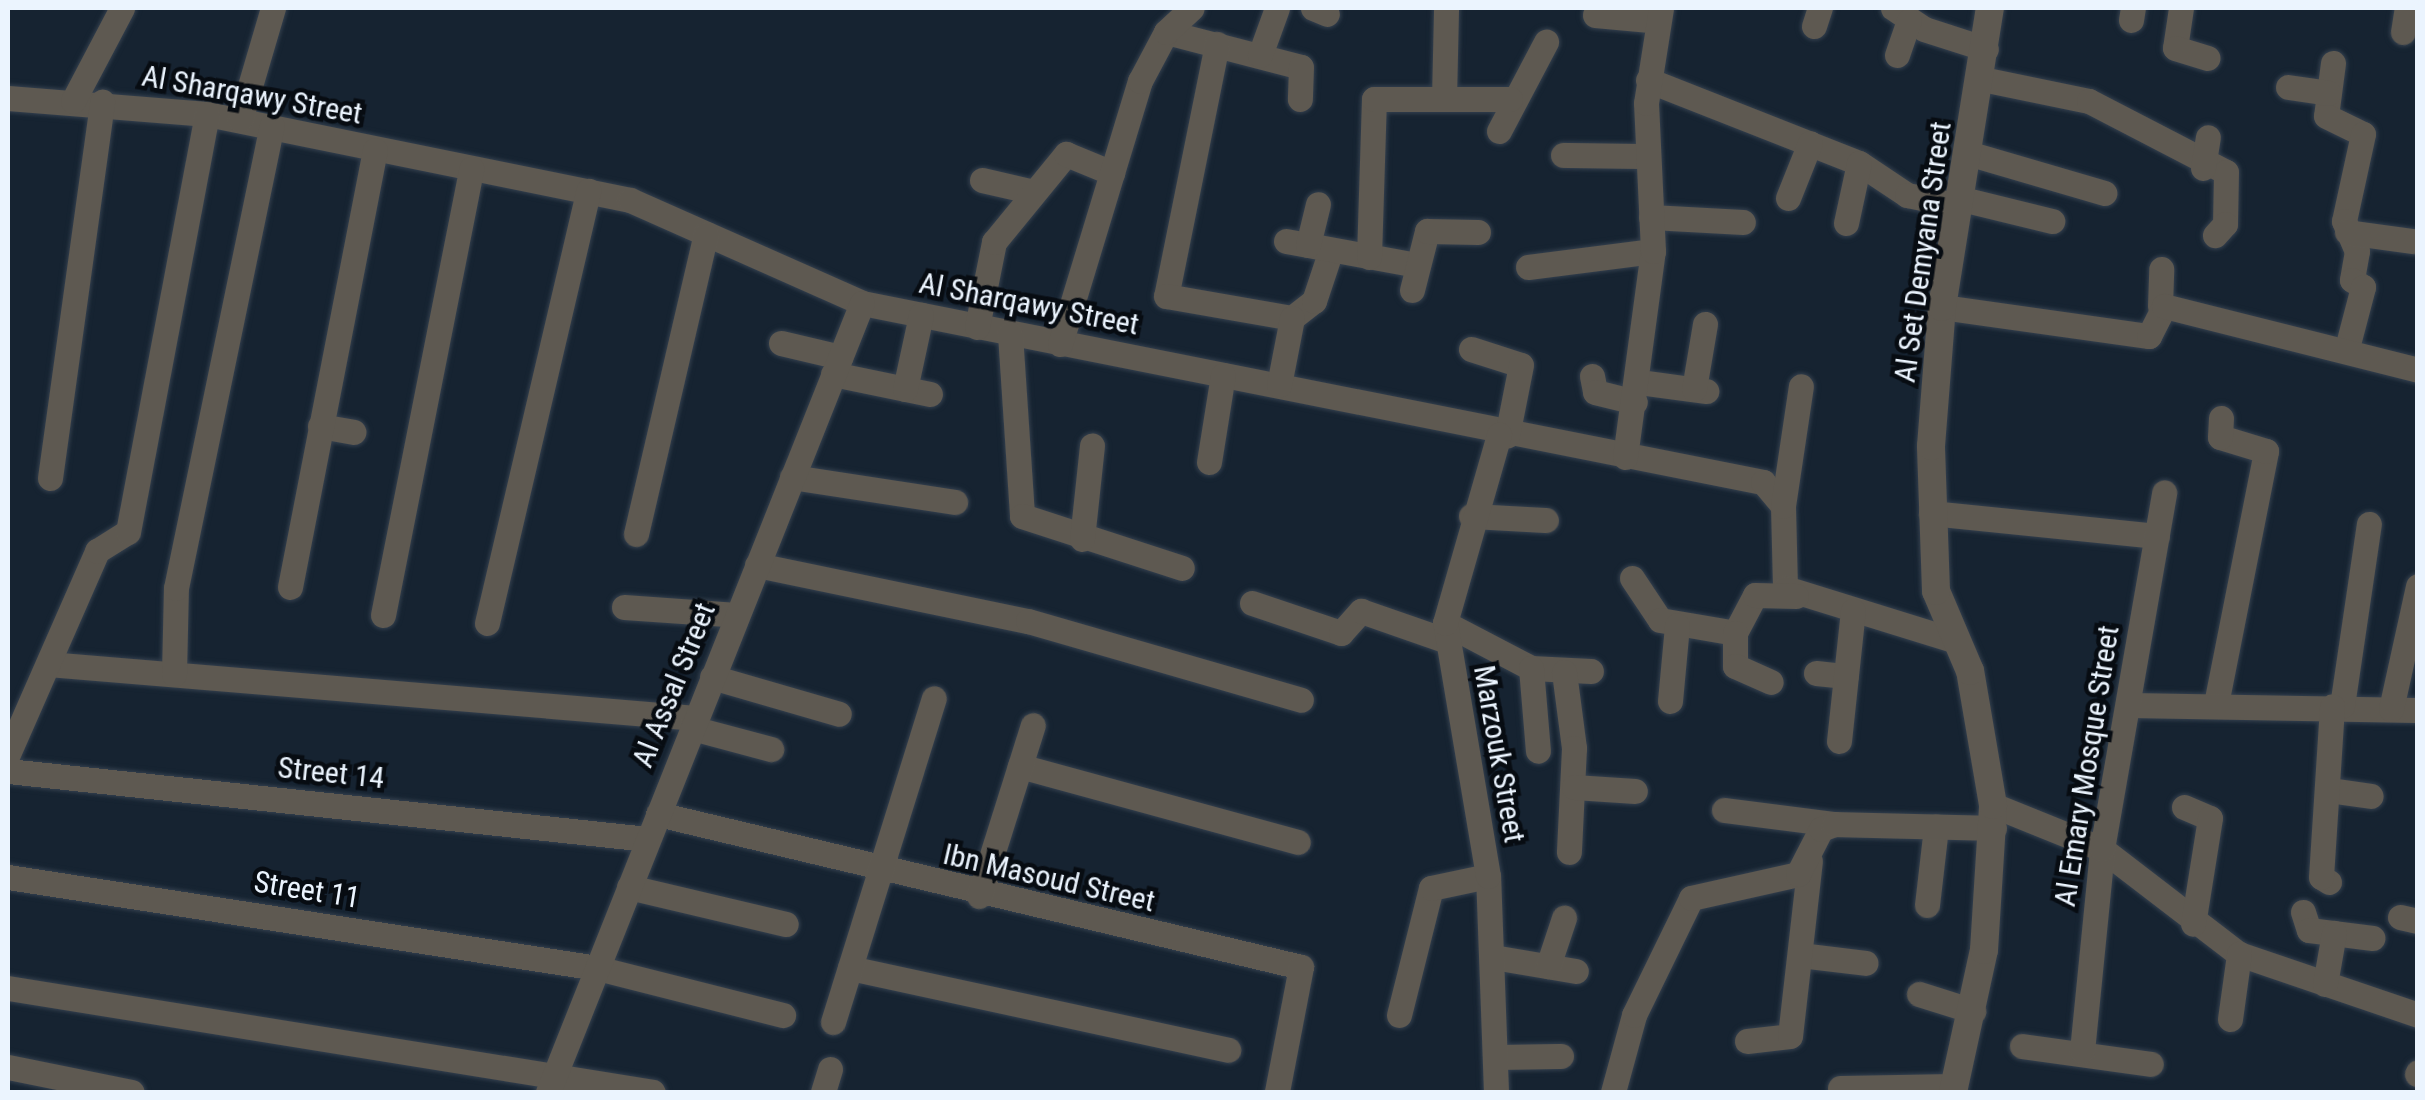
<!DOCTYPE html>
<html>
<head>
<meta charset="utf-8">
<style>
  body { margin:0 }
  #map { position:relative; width:2425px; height:1100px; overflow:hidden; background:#162331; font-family:"Roboto Condensed",sans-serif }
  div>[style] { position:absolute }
  .roads { filter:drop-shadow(0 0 2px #34404e) drop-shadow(0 0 2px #34404e) }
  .minor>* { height:25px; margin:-12.5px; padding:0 12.5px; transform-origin:12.5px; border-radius:12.5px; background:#5e5951 }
  .tertiary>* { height:28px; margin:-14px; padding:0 14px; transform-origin:14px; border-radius:14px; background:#5e5951 }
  span { translate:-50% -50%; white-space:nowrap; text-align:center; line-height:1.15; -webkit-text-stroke:9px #070c12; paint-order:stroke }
  .street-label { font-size:30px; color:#ebf4fe }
  .frame { position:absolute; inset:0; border:10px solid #ebf4fe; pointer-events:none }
</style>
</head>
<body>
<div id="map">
  <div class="roads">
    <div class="minor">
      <div style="left:1313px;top:8px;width:15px;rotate:23deg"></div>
      <div style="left:1893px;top:8px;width:37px;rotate:34deg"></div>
      <div style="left:1924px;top:29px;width:65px;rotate:17.9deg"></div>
      <div style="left:2181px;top:8px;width:40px;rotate:98.5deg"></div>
      <div style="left:2175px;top:48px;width:34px;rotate:17deg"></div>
      <div style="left:1595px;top:15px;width:63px;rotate:5.4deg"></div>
      <div style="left:2131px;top:20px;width:12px;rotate:-81deg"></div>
      <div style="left:1814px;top:26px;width:19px;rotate:-72deg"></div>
      <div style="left:1166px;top:32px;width:139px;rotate:14.5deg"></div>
      <div style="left:1301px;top:67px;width:32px;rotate:92deg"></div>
      <div style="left:2403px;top:32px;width:24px;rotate:-81deg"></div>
      <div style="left:1217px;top:44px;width:257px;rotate:101.4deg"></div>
      <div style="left:1166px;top:296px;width:128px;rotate:9.9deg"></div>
      <div style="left:1292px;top:318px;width:28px;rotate:-38deg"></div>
      <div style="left:1314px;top:301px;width:54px;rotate:-71.6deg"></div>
      <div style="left:1260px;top:55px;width:50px;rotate:-70.1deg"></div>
      <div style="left:1897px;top:55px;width:36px;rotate:-71deg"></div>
      <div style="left:2333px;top:63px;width:53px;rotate:97.5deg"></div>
      <div style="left:2326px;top:116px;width:41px;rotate:25.9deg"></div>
      <div style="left:2363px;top:134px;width:89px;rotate:102.3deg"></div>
      <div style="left:2344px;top:221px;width:33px;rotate:67deg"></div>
      <div style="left:2357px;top:251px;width:29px;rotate:100deg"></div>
      <div style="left:2352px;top:280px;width:13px;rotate:32deg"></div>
      <div style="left:2363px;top:287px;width:63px;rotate:104.7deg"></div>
      <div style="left:1982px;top:79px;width:109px;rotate:11.6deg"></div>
      <div style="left:2089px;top:101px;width:154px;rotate:27.4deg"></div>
      <div style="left:2226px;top:172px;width:52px;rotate:91.1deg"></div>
      <div style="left:2225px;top:224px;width:15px;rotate:132deg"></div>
      <div style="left:1648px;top:80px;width:227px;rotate:21.5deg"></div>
      <div style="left:1859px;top:163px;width:58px;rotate:33.7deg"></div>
      <div style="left:1907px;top:195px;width:55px;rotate:11.5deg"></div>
      <div style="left:2288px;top:87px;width:41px;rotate:8.3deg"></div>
      <div style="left:8px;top:98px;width:200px;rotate:4.6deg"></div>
      <div style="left:207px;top:114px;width:432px;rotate:11.5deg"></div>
      <div style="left:630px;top:200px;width:254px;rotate:23.9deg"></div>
      <div style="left:862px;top:303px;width:919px;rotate:11.24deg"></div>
      <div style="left:1763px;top:482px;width:31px;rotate:50deg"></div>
      <div style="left:1783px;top:506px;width:82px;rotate:88.6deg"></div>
      <div style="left:1785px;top:588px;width:179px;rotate:17.2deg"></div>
      <div style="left:1444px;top:99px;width:91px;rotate:-88.7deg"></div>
      <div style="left:73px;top:101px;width:105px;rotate:-62.2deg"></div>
      <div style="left:240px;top:120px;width:117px;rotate:-73.6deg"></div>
      <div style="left:1499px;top:131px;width:101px;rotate:-62.2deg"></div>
      <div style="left:1971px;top:154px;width:139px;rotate:16.3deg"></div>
      <div style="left:1563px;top:155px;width:83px;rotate:0.7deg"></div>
      <div style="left:2203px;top:168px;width:31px;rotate:-81deg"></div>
      <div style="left:982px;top:180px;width:53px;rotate:13deg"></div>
      <div style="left:1788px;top:198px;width:59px;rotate:-68.2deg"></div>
      <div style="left:1962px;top:199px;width:93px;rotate:13.7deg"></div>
      <div style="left:1651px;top:217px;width:92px;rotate:3.1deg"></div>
      <div style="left:1846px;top:223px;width:61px;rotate:-77.8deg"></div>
      <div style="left:2347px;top:232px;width:67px;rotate:7.8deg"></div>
      <div style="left:1286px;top:241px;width:133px;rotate:10.4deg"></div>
      <div style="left:1308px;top:245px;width:42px;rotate:-76.3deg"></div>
      <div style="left:1369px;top:257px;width:158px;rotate:-88.2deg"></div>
      <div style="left:1374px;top:99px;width:136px"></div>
      <div style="left:1528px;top:267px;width:126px;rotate:-7.3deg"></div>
      <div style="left:1412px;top:290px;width:61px;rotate:-75.7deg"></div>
      <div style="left:1427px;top:231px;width:51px;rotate:1.1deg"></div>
      <div style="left:2160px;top:306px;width:37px;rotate:-88deg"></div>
      <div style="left:1942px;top:307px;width:209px;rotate:8deg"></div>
      <div style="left:2149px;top:336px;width:34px;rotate:-63deg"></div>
      <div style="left:2164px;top:306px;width:262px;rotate:14.1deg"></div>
      <div style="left:977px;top:327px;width:87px;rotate:-78.7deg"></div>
      <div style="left:994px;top:242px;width:114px;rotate:-50.7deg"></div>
      <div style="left:1066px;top:154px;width:50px;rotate:22.4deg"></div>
      <div style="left:1010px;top:334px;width:182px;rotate:86.2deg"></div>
      <div style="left:1022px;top:516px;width:168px;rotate:18deg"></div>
      <div style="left:781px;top:343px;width:61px;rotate:13.3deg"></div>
      <div style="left:1060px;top:344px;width:275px;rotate:-73.1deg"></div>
      <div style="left:1140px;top:81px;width:55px;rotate:-62deg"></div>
      <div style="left:1166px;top:32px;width:35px;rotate:-43deg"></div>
      <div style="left:1471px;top:349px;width:52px;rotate:17.7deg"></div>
      <div style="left:1521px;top:365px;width:72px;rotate:101.2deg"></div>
      <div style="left:833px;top:374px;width:99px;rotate:11.7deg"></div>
      <div style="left:1592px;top:376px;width:16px;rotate:79deg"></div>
      <div style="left:1595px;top:392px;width:41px;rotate:14deg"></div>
      <div style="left:1639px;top:382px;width:68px;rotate:7.7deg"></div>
      <div style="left:1279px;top:385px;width:68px;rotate:-79deg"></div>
      <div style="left:905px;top:389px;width:76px;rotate:-77.8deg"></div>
      <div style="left:1694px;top:389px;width:66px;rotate:-80.4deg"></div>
      <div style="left:320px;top:426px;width:34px;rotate:10deg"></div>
      <div style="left:1625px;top:457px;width:208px;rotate:-82.3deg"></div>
      <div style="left:1653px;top:251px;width:148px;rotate:-92.7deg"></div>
      <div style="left:1646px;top:103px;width:96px;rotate:-81deg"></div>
      <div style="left:1209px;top:462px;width:88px;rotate:-80.9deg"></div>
      <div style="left:792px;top:477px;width:165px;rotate:8.7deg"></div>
      <div style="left:50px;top:478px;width:380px;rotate:-82.1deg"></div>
      <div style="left:1783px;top:506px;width:121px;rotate:-81.5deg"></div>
      <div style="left:1931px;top:513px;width:227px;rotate:5.8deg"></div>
      <div style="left:1471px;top:516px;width:75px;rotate:3.1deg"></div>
      <div style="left:636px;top:534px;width:308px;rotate:-76.9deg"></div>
      <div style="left:1082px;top:539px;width:94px;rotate:-83.9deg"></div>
      <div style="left:757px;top:565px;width:277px;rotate:11.7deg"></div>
      <div style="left:1028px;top:621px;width:284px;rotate:16.1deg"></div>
      <div style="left:1632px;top:578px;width:50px;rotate:56.3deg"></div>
      <div style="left:1660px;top:620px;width:76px;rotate:9.8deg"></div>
      <div style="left:1735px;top:633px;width:43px;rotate:-62.2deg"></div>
      <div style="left:1755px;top:595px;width:41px;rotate:1.4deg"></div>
      <div style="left:290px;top:587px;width:445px;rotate:-79deg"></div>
      <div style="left:1252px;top:603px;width:94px;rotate:18.6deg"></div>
      <div style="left:1341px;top:633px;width:30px;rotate:-48deg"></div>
      <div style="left:1361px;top:611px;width:91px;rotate:19.2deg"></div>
      <div style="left:624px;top:607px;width:113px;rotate:4deg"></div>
      <div style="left:383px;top:615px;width:455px;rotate:-78.8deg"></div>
      <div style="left:487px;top:623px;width:444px;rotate:-76.8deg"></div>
      <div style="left:1445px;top:623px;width:97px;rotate:27.6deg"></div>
      <div style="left:1531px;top:668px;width:60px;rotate:2.9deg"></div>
      <div style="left:1735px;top:633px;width:33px;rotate:90deg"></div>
      <div style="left:1735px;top:666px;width:39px;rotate:24deg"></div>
      <div style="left:48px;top:664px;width:650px;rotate:4.76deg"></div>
      <div style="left:1531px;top:668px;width:83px;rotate:85.2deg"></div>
      <div style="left:1564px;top:672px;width:77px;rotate:82.5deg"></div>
      <div style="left:1574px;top:748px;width:104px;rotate:92.8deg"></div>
      <div style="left:1816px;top:673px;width:30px;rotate:6deg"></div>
      <div style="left:174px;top:674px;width:86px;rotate:-88.7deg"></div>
      <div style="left:176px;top:588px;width:472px;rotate:-78.3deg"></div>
      <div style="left:712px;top:677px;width:132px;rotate:16.2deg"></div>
      <div style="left:1670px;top:701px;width:76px;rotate:-84.7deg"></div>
      <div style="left:2216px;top:704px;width:258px;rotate:-78.8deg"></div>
      <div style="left:2266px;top:451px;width:48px;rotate:-163.1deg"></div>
      <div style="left:2220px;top:437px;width:19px;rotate:-87deg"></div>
      <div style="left:2128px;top:705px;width:290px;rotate:1deg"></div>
      <div style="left:2342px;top:706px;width:184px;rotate:-81.6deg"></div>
      <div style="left:2391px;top:709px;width:126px;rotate:-77.6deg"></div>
      <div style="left:692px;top:728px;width:82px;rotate:14.9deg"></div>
      <div style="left:1839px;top:741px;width:131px;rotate:-83.9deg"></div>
      <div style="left:8px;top:754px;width:222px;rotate:-66.3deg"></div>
      <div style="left:97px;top:551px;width:36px;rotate:-32deg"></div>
      <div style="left:128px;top:532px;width:425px;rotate:-79.3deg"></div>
      <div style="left:1020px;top:766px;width:288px;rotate:15.3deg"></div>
      <div style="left:8px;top:771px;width:643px;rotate:6.07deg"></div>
      <div style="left:1574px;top:787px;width:61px;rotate:3.8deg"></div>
      <div style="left:2329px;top:790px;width:42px;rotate:8.1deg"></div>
      <div style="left:1993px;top:805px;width:118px;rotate:22deg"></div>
      <div style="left:2102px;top:849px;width:173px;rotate:37.5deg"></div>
      <div style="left:2239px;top:954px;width:189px;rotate:18.8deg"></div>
      <div style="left:2184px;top:807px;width:28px;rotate:23deg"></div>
      <div style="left:2210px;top:818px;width:107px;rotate:99.1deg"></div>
      <div style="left:1724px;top:810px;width:111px;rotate:7.3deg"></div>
      <div style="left:658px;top:814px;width:661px;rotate:13.38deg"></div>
      <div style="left:1301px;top:967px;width:127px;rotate:100.9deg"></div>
      <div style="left:8px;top:877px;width:596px;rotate:8.78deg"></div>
      <div style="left:597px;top:968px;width:192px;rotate:14.2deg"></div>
      <div style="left:2329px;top:882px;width:9px;rotate:-148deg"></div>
      <div style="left:2321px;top:877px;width:171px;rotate:-86.3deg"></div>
      <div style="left:629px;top:887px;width:161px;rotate:13.3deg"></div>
      <div style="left:979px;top:896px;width:179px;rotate:-72.5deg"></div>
      <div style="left:1927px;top:905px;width:79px;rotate:-83.4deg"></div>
      <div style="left:2303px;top:912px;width:19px;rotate:72deg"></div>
      <div style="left:2309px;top:930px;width:64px;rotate:7.2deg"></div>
      <div style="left:2400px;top:917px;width:18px;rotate:13deg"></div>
      <div style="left:1800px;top:955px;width:66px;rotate:6.9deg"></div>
      <div style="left:1493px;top:957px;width:84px;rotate:9.6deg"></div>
      <div style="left:1548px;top:966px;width:51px;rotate:-71.6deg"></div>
      <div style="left:850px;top:968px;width:387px;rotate:12.2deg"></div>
      <div style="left:2325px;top:984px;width:52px;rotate:-80deg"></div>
      <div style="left:8px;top:988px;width:653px;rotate:9.16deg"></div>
      <div style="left:1919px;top:994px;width:57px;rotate:17.5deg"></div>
      <div style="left:1399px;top:1015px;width:131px;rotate:-75.9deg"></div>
      <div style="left:1431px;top:888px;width:58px;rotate:-11.9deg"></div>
      <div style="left:2230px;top:1019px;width:66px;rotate:-82.1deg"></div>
      <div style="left:833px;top:1022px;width:339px;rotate:-72.7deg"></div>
      <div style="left:1747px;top:1041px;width:43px;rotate:-6.6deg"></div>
      <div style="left:1790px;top:1036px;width:176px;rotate:-83.5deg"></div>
      <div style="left:2022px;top:1046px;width:130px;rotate:7.9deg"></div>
      <div style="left:2082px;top:1051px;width:203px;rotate:-84.3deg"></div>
      <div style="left:2102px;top:849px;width:362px;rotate:-80.1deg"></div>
      <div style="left:1495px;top:1057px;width:66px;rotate:-0.9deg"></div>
      <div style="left:8px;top:1067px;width:126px;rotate:11.4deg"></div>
      <div style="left:2417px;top:1074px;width:2px;rotate:-63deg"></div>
      <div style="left:1840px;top:1088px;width:115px;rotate:-1deg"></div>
      <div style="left:548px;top:1092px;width:849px;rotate:-68.3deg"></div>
      <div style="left:823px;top:1092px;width:24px;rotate:-73deg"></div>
      <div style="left:1496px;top:1092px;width:216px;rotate:-92.1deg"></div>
      <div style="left:1488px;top:876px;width:257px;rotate:-99.6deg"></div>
      <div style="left:1445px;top:623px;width:196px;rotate:-74deg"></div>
      <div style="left:1613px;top:1092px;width:80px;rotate:-74.7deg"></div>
      <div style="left:1634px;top:1015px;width:130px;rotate:-64deg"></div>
      <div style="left:1691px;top:898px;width:110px;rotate:-12.6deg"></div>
      <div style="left:1798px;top:874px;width:51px;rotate:-62.9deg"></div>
      <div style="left:1821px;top:829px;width:14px;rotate:-21deg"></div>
      <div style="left:1834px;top:824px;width:160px;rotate:1.4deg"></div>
    </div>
    <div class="tertiary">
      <div style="left:1953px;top:1092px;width:145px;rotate:-77.7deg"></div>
      <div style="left:1984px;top:950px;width:145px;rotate:-86.4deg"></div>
      <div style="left:1993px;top:805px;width:136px;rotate:-99.7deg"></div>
      <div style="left:1970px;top:671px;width:87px;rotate:-113deg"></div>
      <div style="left:1936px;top:591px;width:145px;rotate:-92deg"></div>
      <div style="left:1931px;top:446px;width:139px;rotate:-85.5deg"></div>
      <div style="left:1942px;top:307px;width:303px;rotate:-80.9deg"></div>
    </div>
  </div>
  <div class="street-label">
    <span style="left:252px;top:95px;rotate:10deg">Al Sharqawy Street</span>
    <span style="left:1923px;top:252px;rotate:-82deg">Al Set Demyana Street</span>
    <span style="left:1029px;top:304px;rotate:11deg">Al Sharqawy Street</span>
    <span style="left:674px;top:685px;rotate:-68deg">Al Assal Street</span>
    <span style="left:1499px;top:754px;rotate:80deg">Marzouk Street</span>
    <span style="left:2087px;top:766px;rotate:-81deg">Al Emary Mosque Street</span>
    <span style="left:331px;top:773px;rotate:6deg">Street 14</span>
    <span style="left:1049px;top:878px;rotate:13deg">Ibn Masoud Street</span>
    <span style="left:307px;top:890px;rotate:9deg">Street 11</span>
  </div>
  <div class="frame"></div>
</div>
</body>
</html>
